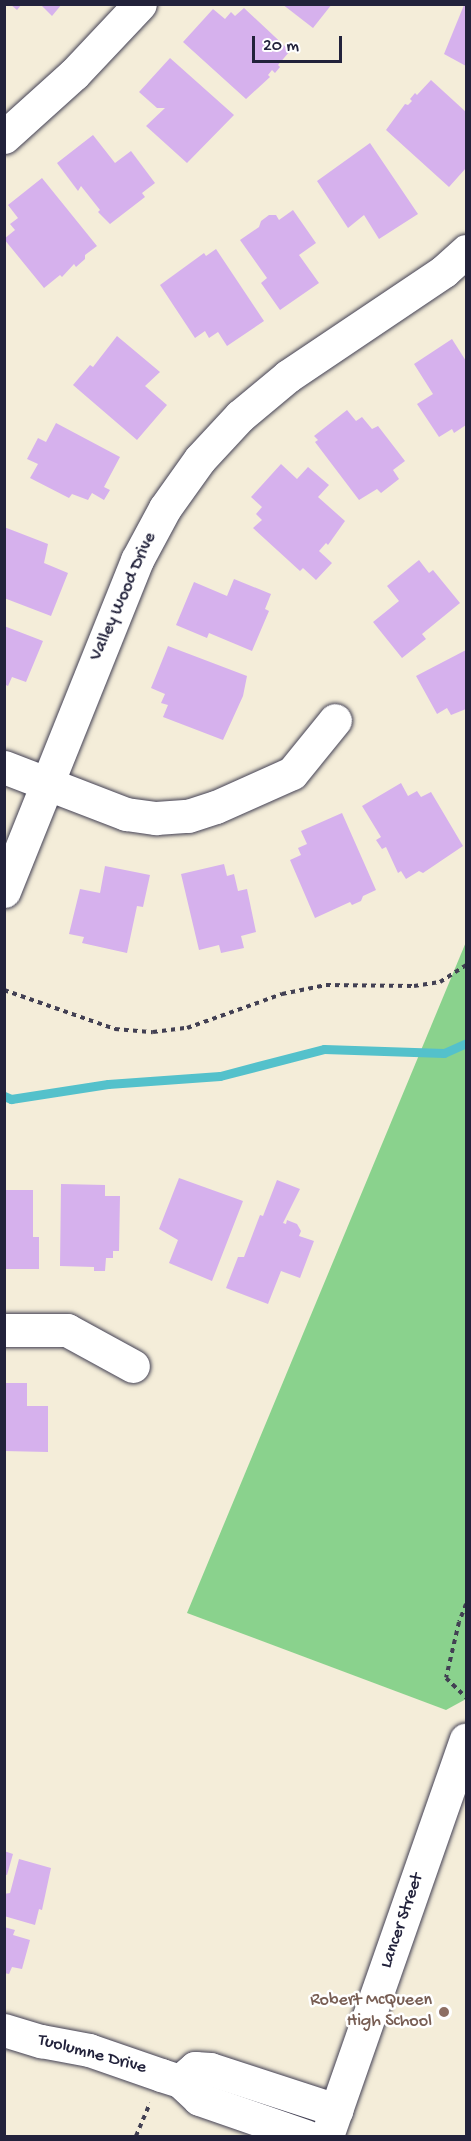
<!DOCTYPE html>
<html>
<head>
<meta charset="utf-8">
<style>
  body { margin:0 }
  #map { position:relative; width:471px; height:2141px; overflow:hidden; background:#f4edd9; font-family:"Gochi Hand",sans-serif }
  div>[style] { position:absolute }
  .green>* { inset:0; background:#8ad28d }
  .stream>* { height:9px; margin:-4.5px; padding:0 4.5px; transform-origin:4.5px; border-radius:4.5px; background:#54c1cb }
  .building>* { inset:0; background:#d6b1ed }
  .path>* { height:4px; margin-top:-2px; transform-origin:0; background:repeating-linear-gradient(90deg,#424053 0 4.5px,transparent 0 9px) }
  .roads { filter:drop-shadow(0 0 2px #424053) drop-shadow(0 0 2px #424053) }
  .minor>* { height:33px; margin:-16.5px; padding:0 16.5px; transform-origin:16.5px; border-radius:16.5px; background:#fff }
  .dots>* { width:16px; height:16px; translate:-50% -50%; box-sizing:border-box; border:3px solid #fff; border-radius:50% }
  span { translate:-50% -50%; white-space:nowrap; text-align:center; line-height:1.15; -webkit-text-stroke:5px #fff; paint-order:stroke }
  .street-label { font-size:18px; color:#22223b }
  .education-label { font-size:18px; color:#785e54 }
  .right { translate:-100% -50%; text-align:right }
  .frame { position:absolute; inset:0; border:6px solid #22223b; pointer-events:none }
  .scale { position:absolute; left:252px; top:36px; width:90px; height:27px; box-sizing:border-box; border:3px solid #22223b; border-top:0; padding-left:8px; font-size:18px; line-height:21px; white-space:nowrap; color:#22223b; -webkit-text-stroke:4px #fff; paint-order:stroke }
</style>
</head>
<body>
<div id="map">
  <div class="green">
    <div style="clip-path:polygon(466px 942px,466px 1699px,446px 1710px,187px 1613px)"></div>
  </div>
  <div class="stream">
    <div style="left:4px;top:1096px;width:8px;rotate:23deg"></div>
    <div style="left:11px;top:1099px;width:98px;rotate:-8.8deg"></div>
    <div style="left:108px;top:1084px;width:112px;rotate:-4.1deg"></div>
    <div style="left:220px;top:1076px;width:107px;rotate:-14.6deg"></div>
    <div style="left:324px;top:1049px;width:120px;rotate:1.9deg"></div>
    <div style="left:444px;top:1053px;width:24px;rotate:-24deg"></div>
  </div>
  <div class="building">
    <div style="clip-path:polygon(10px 4px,22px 4px,17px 10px)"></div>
    <div style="clip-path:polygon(40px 4px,62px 4px,52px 16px)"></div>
    <div style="clip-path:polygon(282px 4px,332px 4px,313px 28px)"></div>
    <div style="clip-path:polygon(464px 5px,466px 5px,466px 66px,444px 54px)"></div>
    <div style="clip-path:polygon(244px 8px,290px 51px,278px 65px,280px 67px,275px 73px,272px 70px,268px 75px,270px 77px,246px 99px,183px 42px,213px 9px,225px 19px,231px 12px,235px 16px)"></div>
    <div style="clip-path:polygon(170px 58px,234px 115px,187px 163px,146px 126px,165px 108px,157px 108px,139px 92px)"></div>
    <div style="clip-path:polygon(431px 80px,466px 112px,466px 168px,449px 187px,386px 130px,405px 104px,408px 105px,412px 101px,410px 99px,415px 93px,417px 95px)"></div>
    <div style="clip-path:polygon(93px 135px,115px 163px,131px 151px,155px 183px,142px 193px,145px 197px,110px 224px,98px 212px,100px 210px,81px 186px,78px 191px,57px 163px)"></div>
    <div style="clip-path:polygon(370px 143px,418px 214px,379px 239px,364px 215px,348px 228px,317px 181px)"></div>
    <div style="clip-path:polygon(42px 178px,97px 246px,85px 255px,85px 259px,76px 267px,74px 264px,62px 277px,60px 275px,44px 288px,4px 239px,15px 230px,10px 224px,18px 218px,8px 205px)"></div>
    <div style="clip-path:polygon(293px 210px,316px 243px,299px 255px,319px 283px,280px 310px,261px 283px,267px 278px,240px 240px,259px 227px,261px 221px,269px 215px,276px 215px,279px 220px)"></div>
    <div style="clip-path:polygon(216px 249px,264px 321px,227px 346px,218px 332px,209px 338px,205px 331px,195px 338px,160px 285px,204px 253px,206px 256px)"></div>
    <div style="clip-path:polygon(117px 336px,160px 372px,145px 386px,167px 405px,137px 440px,73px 385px,90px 365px,93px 367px)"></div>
    <div style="clip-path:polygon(452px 339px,466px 361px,466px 425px,454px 433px,452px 429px,439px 437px,417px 404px,433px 394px,414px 364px)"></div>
    <div style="clip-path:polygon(347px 410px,356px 421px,362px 417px,372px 429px,378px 426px,405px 461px,393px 470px,399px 479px,381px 493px,377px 489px,359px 500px,315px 442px,318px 440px,314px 436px)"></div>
    <div style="clip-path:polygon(56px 423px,120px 457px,104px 487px,110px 490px,104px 500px,92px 493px,88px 500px,72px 494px,69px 498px,30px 478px,38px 464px,27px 459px,38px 438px,46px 442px)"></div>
    <div style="clip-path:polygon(281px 464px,297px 479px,308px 467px,329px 485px,318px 497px,345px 521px,328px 545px,326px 543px,319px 551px,332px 563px,316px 580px,303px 568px,300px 571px,253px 528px,262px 520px,256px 514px,262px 507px,251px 497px)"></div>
    <div style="clip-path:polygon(4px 527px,48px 544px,44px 563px,68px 573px,51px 616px,4px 598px)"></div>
    <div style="clip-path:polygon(419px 560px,429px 573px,433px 570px,460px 603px,422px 634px,426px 639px,402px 658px,373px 622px,399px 601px,387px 586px)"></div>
    <div style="clip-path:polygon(234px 579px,271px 594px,265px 609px,269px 611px,252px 651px,209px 633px,207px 638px,176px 625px,194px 582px,227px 596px)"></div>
    <div style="clip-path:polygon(4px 626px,43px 641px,26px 682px,12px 677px,8px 686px,4px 684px)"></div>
    <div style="clip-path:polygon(168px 646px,247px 676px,243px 696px,223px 740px,163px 717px,168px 705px,161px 703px,165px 694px,151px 688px)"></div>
    <div style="clip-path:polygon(466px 650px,466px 709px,451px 715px,447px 708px,437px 714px,416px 676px)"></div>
    <div style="clip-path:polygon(401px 783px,408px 796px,417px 791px,421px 797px,431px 792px,463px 846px,423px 873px,419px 871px,406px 879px,401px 871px,398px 873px,386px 847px,382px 849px,376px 840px,381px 837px,362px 806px)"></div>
    <div style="clip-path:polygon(342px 813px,376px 890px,363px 896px,361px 901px,352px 905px,350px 902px,315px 918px,290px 860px,301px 855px,298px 848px,307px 844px,301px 831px)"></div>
    <div style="clip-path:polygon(224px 864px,227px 876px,234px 874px,238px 891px,247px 889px,256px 932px,241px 936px,244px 948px,221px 953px,219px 945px,199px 950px,181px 874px)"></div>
    <div style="clip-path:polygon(105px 866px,150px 875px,143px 907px,137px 906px,127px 953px,82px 943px,84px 937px,69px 934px,80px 889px,100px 893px)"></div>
    <div style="clip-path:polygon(179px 1178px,243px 1201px,212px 1281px,169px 1263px,178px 1240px,159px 1229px)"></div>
    <div style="clip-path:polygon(277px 1180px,300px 1189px,283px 1223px,286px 1224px,287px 1220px,297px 1224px,301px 1231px,299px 1236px,314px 1241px,300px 1278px,281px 1271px,268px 1304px,226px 1288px,238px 1257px,244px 1257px,260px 1215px,263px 1216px)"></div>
    <div style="clip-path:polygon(61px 1184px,105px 1185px,105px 1196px,120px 1196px,119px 1251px,113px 1251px,113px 1258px,106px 1258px,105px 1271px,94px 1271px,94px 1267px,60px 1266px)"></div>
    <div style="clip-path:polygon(5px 1190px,33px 1190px,33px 1237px,39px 1237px,39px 1269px,5px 1269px)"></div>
    <div style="clip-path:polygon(4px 1383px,27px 1383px,27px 1406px,48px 1406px,48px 1452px,4px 1451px)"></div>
    <div style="clip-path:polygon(4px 1851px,13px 1854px,7px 1875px,4px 1874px)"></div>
    <div style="clip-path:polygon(19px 1859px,51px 1868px,42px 1910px,39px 1909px,35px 1925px,4px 1916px,4px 1894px,10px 1893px)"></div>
    <div style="clip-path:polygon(4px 1927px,15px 1930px,13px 1935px,30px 1940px,22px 1969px,12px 1967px,9px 1974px,4px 1973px)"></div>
  </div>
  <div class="path">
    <div style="left:4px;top:990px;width:118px;rotate:19.4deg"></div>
    <div style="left:115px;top:1029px;width:38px;rotate:5deg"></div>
    <div style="left:153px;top:1032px;width:34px;rotate:-7deg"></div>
    <div style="left:187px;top:1028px;width:101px;rotate:-19.7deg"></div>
    <div style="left:282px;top:994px;width:45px;rotate:-11.6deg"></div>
    <div style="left:326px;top:985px;width:88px;rotate:0.7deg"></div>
    <div style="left:414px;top:986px;width:26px;rotate:-9deg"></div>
    <div style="left:440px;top:982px;width:31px;rotate:-33deg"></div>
    <div style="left:466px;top:1604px;width:19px;rotate:111deg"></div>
    <div style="left:459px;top:1622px;width:57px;rotate:103.1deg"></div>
    <div style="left:446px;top:1678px;width:28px;rotate:44deg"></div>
    <div style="left:136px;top:2136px;width:36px;rotate:-67deg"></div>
  </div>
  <div class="roads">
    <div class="minor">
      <div style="left:4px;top:137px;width:94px;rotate:-42deg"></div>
      <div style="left:74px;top:74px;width:96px;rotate:-46.7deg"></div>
      <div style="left:4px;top:767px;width:131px;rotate:21.1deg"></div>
      <div style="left:126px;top:814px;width:30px;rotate:8deg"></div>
      <div style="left:156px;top:818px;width:32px;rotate:-4deg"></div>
      <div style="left:188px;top:816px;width:29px;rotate:-18deg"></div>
      <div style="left:216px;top:807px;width:83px;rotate:-24.1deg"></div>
      <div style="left:292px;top:773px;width:68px;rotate:-50.9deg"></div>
      <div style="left:4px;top:891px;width:357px;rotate:-68.1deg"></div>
      <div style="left:137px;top:560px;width:59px;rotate:-61.7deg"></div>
      <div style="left:165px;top:508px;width:60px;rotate:-54.5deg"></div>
      <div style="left:200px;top:459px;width:59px;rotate:-47.1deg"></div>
      <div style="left:240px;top:416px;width:62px;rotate:-39.8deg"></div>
      <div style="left:288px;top:376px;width:188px;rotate:-33.9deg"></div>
      <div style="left:444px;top:271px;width:30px;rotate:-42deg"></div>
      <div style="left:4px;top:1330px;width:63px"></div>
      <div style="left:67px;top:1330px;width:75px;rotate:28.6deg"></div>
      <div style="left:4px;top:2030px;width:39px;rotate:17deg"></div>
      <div style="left:41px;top:2041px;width:49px;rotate:10.6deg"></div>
      <div style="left:89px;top:2050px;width:76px;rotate:19.1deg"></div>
      <div style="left:161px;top:2075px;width:20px;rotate:18deg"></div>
      <div style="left:180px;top:2081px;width:26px;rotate:43deg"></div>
      <div style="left:199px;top:2099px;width:113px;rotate:19.1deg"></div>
      <div style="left:180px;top:2081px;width:20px;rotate:-41deg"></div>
      <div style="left:195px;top:2068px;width:15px;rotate:4deg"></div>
      <div style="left:210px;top:2069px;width:133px;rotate:18deg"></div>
      <div style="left:327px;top:2136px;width:420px;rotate:-70.7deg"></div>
    </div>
  </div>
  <div class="dots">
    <div style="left:444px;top:2012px;background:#8d6e63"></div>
  </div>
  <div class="street-label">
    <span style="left:124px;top:597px;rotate:-66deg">Valley Wood Drive</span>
    <span style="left:403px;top:1921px;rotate:-71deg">Lancer Street</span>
    <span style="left:92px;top:2055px;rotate:15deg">Tuolumne Drive</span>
  </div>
  <div class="education-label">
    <span class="right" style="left:432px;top:2012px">Robert McQueen<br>High School</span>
  </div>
  <div class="frame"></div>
  <div class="scale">20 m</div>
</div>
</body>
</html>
